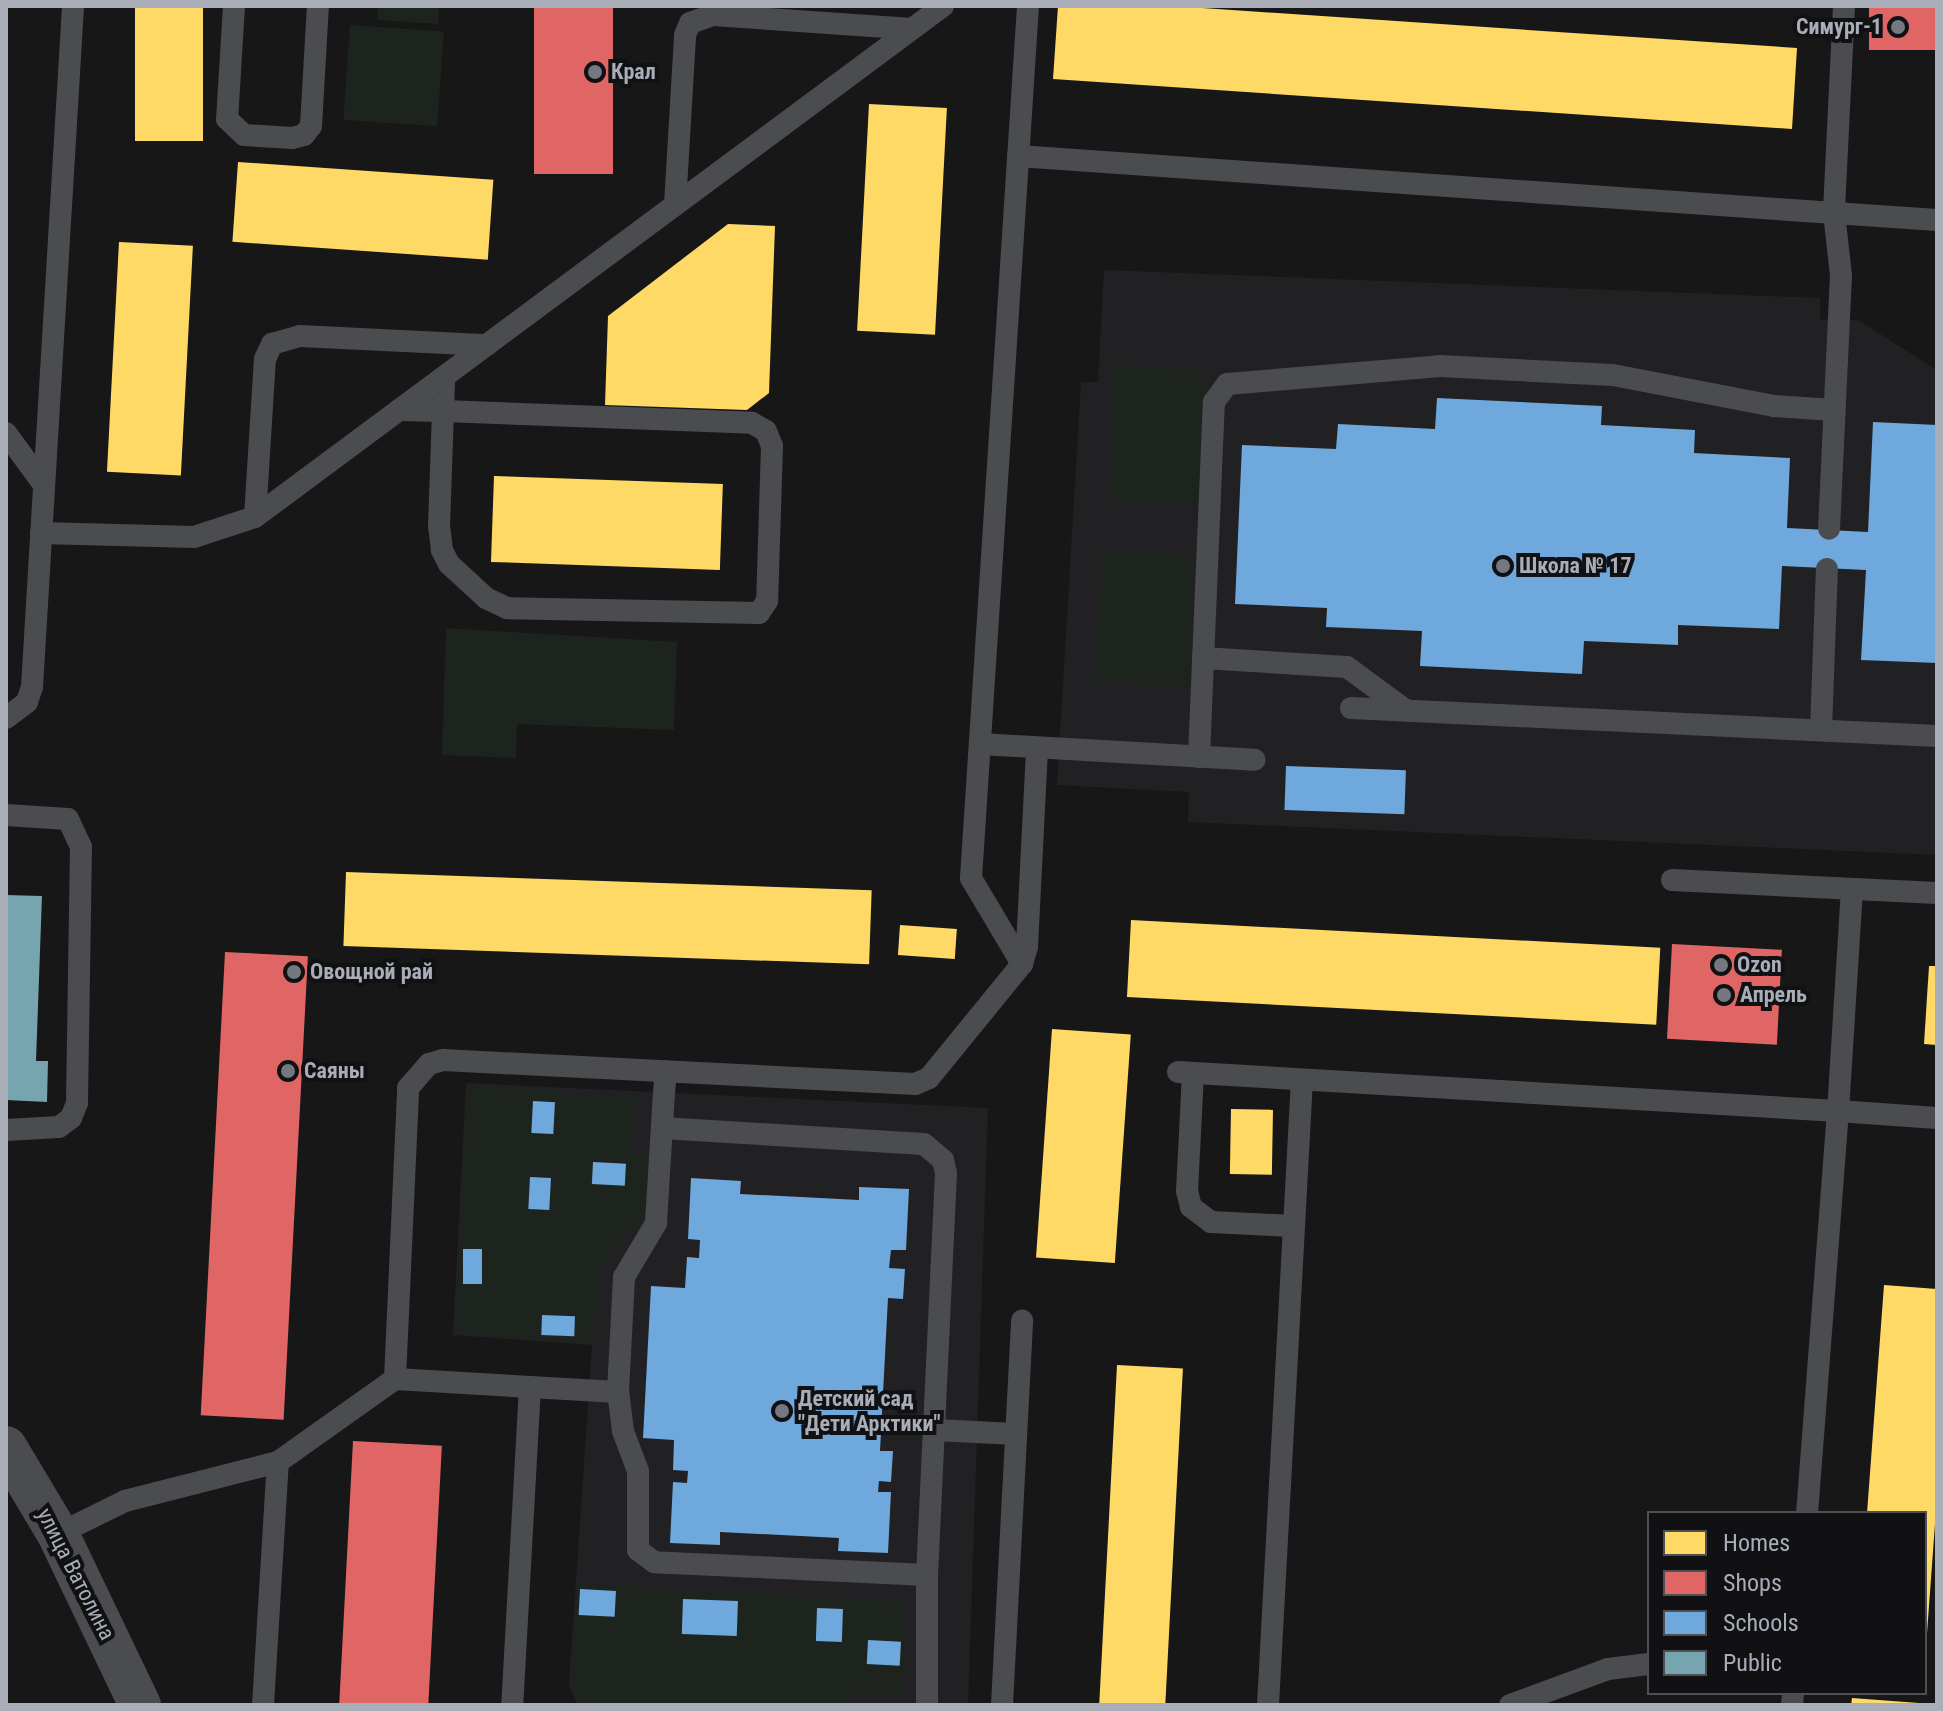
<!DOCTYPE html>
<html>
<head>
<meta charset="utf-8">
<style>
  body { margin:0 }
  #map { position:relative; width:1943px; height:1711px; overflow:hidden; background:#171717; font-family:"Roboto Condensed",sans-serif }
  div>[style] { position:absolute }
  .built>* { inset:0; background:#212123 }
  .green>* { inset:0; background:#1d241e; transform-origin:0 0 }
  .homes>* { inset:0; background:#ffd966; transform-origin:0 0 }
  .shops>* { inset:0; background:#e06666; transform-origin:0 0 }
  .schools>* { inset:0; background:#6fa8dc; transform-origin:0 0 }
  .public>* { inset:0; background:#76a5af }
  .service>* { height:22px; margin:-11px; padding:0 11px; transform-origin:11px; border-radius:11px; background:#4b4c50 }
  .minor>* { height:42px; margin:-21px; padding:0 21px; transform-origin:21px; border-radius:21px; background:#4b4c50 }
  .dots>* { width:22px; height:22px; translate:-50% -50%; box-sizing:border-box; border:4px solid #111113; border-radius:50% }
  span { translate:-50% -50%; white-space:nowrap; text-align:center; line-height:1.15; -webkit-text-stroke:8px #111113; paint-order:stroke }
  .poi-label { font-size:22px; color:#a8adb8; font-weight:700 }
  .right { translate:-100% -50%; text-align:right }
  .left { translate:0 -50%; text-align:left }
  .street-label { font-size:22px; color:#a8adb8 }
  .frame { position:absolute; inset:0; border:8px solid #a8adb8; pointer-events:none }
  .legend { position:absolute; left:1647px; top:1511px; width:280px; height:184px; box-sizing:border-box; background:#111113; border:2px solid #4d4f55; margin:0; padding:10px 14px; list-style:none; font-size:24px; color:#a8adb8 }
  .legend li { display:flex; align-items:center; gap:16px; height:40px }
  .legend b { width:40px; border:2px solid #4d4f55 }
</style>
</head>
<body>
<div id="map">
  <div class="built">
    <div style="clip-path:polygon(1104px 270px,1820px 298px,1820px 320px,1858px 320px,1937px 370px,1937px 855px,1188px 822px,1189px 792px,1057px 785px,1081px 382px,1098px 382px)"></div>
    <div style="clip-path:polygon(466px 1083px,988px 1108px,968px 1705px,577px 1705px,569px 1684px,592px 1345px,453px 1335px)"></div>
  </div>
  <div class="green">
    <div style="clip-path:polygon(378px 6px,439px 6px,438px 24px,377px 20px)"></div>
    <div style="left:350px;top:25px;width:94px;height:95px;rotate:4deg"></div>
    <div style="left:1115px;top:366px;width:90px;height:134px;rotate:3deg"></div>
    <div style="left:1102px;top:551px;width:93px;height:131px;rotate:3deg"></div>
    <div style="clip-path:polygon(446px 628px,677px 642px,674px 730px,517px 724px,516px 758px,442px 755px)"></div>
    <div style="clip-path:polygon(468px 1087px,636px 1097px,633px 1155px,647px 1156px,644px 1216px,600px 1266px,593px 1343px,456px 1333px)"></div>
    <div style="clip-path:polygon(578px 1584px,905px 1602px,902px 1693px,849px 1692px,848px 1705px,581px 1705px,573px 1683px)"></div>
  </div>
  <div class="homes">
    <div style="left:135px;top:6px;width:68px;height:135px"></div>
    <div style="clip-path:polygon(1058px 6px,1173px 6px,1797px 48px,1792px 129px,1053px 79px)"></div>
    <div style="left:869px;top:104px;width:78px;height:227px;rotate:3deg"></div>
    <div style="left:238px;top:162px;width:256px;height:80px;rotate:4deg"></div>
    <div style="clip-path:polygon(728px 224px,775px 226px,769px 393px,747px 410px,605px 405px,608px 316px)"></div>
    <div style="left:119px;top:242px;width:74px;height:230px;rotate:3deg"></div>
    <div style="left:494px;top:476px;width:229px;height:86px;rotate:2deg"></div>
    <div style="left:346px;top:872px;width:526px;height:74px;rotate:2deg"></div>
    <div style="left:1131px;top:920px;width:530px;height:77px;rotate:3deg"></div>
    <div style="left:900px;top:925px;width:57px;height:30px;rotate:4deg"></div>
    <div style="clip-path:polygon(1929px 966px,1937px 966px,1937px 1045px,1924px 1044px)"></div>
    <div style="left:1052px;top:1029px;width:79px;height:229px;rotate:4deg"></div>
    <div style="left:1231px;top:1109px;width:42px;height:65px;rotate:1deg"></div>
    <div style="clip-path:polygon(1884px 1285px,1937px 1289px,1937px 1497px,1927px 1633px,1925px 1513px,1867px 1513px)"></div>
    <div style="left:1117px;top:1365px;width:66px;height:341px;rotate:3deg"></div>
    <div style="clip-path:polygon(1852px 1698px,1919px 1703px,1919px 1705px,1851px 1705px)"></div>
  </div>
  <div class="shops">
    <div style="left:534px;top:6px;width:79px;height:168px"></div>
    <div style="left:1869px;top:6px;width:68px;height:44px"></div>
    <div style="left:1672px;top:944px;width:110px;height:95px;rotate:3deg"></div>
    <div style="left:225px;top:952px;width:83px;height:464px;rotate:3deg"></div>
    <div style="left:353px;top:1441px;width:89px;height:264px;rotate:3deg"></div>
  </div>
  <div class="schools">
    <div style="clip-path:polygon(1437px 398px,1602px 406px,1601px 425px,1695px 430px,1694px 453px,1790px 458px,1787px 528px,1868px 532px,1873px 422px,1937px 425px,1937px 663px,1861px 660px,1866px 570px,1782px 566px,1779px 629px,1678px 625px,1678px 645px,1584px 641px,1582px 674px,1420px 666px,1422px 631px,1326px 627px,1327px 608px,1235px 604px,1242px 445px,1336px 449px,1338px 424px,1435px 429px)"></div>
    <div style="left:1286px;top:766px;width:120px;height:44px;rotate:2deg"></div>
    <div style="left:533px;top:1101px;width:22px;height:32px;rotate:3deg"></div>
    <div style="left:593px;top:1162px;width:33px;height:22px;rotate:3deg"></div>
    <div style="left:530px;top:1177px;width:21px;height:32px;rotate:3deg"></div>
    <div style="clip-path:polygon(691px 1178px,741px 1181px,740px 1194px,859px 1200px,859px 1187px,909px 1189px,906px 1250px,891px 1250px,889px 1268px,905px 1269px,903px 1299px,888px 1298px,880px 1451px,893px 1451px,891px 1482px,879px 1481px,878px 1492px,891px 1492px,888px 1553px,838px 1551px,839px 1538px,720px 1532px,720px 1545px,670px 1543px,673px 1482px,687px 1483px,688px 1471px,673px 1470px,674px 1440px,643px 1438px,651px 1286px,685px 1288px,687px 1257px,699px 1258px,700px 1240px,688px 1239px)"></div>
    <div style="left:463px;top:1249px;width:19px;height:35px"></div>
    <div style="left:542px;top:1315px;width:33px;height:20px;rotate:2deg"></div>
    <div style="left:580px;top:1589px;width:36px;height:26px;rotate:3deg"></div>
    <div style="left:683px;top:1599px;width:55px;height:35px;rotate:2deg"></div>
    <div style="left:817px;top:1608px;width:26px;height:33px;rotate:2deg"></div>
    <div style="left:868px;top:1640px;width:33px;height:24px;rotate:3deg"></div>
  </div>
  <div class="public">
    <div style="clip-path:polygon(6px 895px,42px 896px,36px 1061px,48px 1061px,47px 1102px,6px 1100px)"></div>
  </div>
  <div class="service">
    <div style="left:234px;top:6px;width:113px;rotate:93.5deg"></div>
    <div style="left:227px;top:119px;width:23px;rotate:43deg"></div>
    <div style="left:244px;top:135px;width:48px;rotate:3.6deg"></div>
    <div style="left:292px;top:138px;width:12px;rotate:-14deg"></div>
    <div style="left:304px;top:135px;width:11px;rotate:-52deg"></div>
    <div style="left:311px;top:126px;width:120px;rotate:-86.7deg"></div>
    <div style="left:1844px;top:6px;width:207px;rotate:92.8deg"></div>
    <div style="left:1834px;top:213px;width:103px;rotate:3.9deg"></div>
    <div style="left:1018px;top:156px;width:818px;rotate:4deg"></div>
    <div style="left:1834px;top:213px;width:62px;rotate:83.6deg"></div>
    <div style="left:1841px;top:275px;width:254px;rotate:92.7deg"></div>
    <div style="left:675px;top:205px;width:170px;rotate:-86.6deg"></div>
    <div style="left:685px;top:35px;width:13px;rotate:-67deg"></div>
    <div style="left:690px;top:23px;width:24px;rotate:-19deg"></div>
    <div style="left:713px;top:15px;width:199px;rotate:4deg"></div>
    <div style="left:399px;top:410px;width:44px;rotate:1.3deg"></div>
    <div style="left:443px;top:411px;width:309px;rotate:2.2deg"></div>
    <div style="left:752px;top:423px;width:16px;rotate:30deg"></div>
    <div style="left:766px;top:431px;width:16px;rotate:68deg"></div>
    <div style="left:772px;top:446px;width:155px;rotate:91.8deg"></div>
    <div style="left:767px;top:601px;width:14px;rotate:124deg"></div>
    <div style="left:759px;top:613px;width:252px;rotate:-178.9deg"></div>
    <div style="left:507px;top:608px;width:23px;rotate:-155deg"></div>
    <div style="left:486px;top:598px;width:50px;rotate:-137.4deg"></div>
    <div style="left:449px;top:564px;width:16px;rotate:-117deg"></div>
    <div style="left:442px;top:550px;width:24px;rotate:-97deg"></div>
    <div style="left:439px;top:526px;width:115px;rotate:-88deg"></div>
    <div style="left:443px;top:411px;width:34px;rotate:-88deg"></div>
    <div style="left:6px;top:433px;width:64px;rotate:53.8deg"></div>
    <div style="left:255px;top:517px;width:158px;rotate:-86.4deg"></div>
    <div style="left:265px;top:359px;width:17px;rotate:-65deg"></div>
    <div style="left:272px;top:344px;width:29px;rotate:-16deg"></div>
    <div style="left:300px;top:336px;width:187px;rotate:2.8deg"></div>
    <div style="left:41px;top:533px;width:153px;rotate:1.5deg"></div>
    <div style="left:194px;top:537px;width:64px;rotate:-18.2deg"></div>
    <div style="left:255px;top:517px;width:857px;rotate:-36.6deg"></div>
    <div style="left:1203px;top:658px;width:144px;rotate:3.6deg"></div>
    <div style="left:1347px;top:667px;width:74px;rotate:36.3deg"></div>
    <div style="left:1351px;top:708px;width:587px;rotate:2.74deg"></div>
    <div style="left:6px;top:718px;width:26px;rotate:-37deg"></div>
    <div style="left:27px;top:702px;width:16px;rotate:-72deg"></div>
    <div style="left:32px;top:687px;width:682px;rotate:-86.55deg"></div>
    <div style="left:1821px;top:730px;width:161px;rotate:-87.9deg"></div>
    <div style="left:980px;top:744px;width:275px;rotate:3.3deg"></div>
    <div style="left:1199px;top:757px;width:355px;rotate:-87.6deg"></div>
    <div style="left:1214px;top:402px;width:22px;rotate:-54deg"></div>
    <div style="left:1227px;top:384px;width:214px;rotate:-4.8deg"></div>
    <div style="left:1440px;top:366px;width:173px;rotate:3deg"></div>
    <div style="left:1613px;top:375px;width:164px;rotate:10.9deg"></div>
    <div style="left:1774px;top:406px;width:60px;rotate:3.8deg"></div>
    <div style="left:6px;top:815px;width:62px;rotate:3.7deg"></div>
    <div style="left:68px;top:819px;width:31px;rotate:65deg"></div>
    <div style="left:81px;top:847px;width:256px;rotate:90.9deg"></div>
    <div style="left:77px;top:1103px;width:16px;rotate:112deg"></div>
    <div style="left:71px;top:1118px;width:15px;rotate:143deg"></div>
    <div style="left:59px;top:1127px;width:53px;rotate:176.8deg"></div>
    <div style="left:1672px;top:880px;width:265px;rotate:2.8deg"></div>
    <div style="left:1852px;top:889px;width:222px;rotate:93.6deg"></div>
    <div style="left:1838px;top:1111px;width:99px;rotate:4deg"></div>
    <div style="left:1022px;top:964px;width:100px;rotate:-120.7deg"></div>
    <div style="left:971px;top:878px;width:874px;rotate:-86.26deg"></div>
    <div style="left:1178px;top:1072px;width:661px;rotate:3.38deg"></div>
    <div style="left:1838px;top:1111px;width:403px;rotate:94.4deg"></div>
    <div style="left:1193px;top:1073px;width:118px;rotate:92.9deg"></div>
    <div style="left:1187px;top:1191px;width:16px;rotate:76deg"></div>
    <div style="left:1191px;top:1207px;width:25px;rotate:37deg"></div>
    <div style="left:1211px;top:1222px;width:83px;rotate:2.8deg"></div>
    <div style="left:662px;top:1128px;width:262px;rotate:3.5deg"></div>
    <div style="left:924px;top:1144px;width:25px;rotate:40deg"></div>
    <div style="left:943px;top:1160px;width:13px;rotate:77deg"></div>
    <div style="left:946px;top:1173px;width:402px;rotate:92.7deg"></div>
    <div style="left:927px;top:1575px;width:273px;rotate:-177.3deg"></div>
    <div style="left:654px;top:1562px;width:20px;rotate:-143deg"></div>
    <div style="left:638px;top:1550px;width:79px;rotate:-90deg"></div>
    <div style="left:638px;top:1471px;width:43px;rotate:-110.6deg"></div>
    <div style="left:623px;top:1431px;width:39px;rotate:-97deg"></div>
    <div style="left:618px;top:1392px;width:115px;rotate:-87deg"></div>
    <div style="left:624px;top:1277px;width:63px;rotate:-59.3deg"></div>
    <div style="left:656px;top:1223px;width:130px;rotate:-86.5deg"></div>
    <div style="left:664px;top:1093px;width:22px;rotate:-85deg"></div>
    <div style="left:395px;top:1379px;width:135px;rotate:3.4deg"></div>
    <div style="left:530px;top:1387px;width:319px;rotate:93.2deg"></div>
    <div style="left:530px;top:1387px;width:88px;rotate:3.3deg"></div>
    <div style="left:934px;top:1430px;width:82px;rotate:2.8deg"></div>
    <div style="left:58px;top:1534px;width:75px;rotate:-26.2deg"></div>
    <div style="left:125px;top:1501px;width:158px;rotate:-14.3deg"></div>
    <div style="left:278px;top:1462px;width:143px;rotate:-35.4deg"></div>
    <div style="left:395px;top:1379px;width:291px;rotate:-87.4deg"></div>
    <div style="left:408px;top:1088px;width:32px;rotate:-49deg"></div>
    <div style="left:429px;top:1064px;width:15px;rotate:-16deg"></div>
    <div style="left:443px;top:1060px;width:473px;rotate:2.9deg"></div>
    <div style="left:915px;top:1084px;width:15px;rotate:-23deg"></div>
    <div style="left:929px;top:1078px;width:147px;rotate:-50.8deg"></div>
    <div style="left:1022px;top:964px;width:18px;rotate:-74deg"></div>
    <div style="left:1027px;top:947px;width:199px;rotate:-87.1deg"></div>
    <div style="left:927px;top:1575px;width:130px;rotate:90deg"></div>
    <div style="left:263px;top:1705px;width:243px;rotate:-86.5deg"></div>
    <div style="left:1002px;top:1705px;width:385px;rotate:-87deg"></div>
    <div style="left:1268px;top:1705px;width:626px;rotate:-86.89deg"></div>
    <div style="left:1510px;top:1705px;width:104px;rotate:-20.2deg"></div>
    <div style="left:1608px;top:1669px;width:41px;rotate:-7deg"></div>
    <div style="left:1792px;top:1705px;width:12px;rotate:-85deg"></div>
  </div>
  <div class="minor">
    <div style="left:6px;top:1447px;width:101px;rotate:59.1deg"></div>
    <div style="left:58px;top:1534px;width:190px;rotate:64.4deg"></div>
  </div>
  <div class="dots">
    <div style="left:1898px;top:27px;background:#757880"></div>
    <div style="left:595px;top:72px;background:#757880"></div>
    <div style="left:1503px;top:566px;background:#757880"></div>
    <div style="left:1721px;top:965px;background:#757880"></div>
    <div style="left:294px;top:972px;background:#757880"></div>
    <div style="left:1724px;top:995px;background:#757880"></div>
    <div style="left:288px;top:1071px;background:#757880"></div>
    <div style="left:782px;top:1411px;background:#757880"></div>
  </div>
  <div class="poi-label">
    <span class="right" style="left:1882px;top:27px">Симург-1</span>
    <span class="left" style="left:611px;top:72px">Крал</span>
    <span class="left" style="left:1519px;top:566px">Школа № 17</span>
    <span class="left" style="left:1737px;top:965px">Ozon</span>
    <span class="left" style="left:310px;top:972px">Овощной рай</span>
    <span class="left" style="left:1740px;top:995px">Апрель</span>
    <span class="left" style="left:304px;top:1071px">Саяны</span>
    <span class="left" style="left:798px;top:1411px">Детский сад<br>"Дети Арктики"</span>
  </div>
  <div class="street-label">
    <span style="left:76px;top:1574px;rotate:63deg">улица Ватолина</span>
  </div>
  <div class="frame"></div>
  <ul class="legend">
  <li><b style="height:22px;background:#ffd966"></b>Homes</li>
  <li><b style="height:22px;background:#e06666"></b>Shops</li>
  <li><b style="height:22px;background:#6fa8dc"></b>Schools</li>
  <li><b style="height:22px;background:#76a5af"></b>Public</li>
  </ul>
</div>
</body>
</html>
